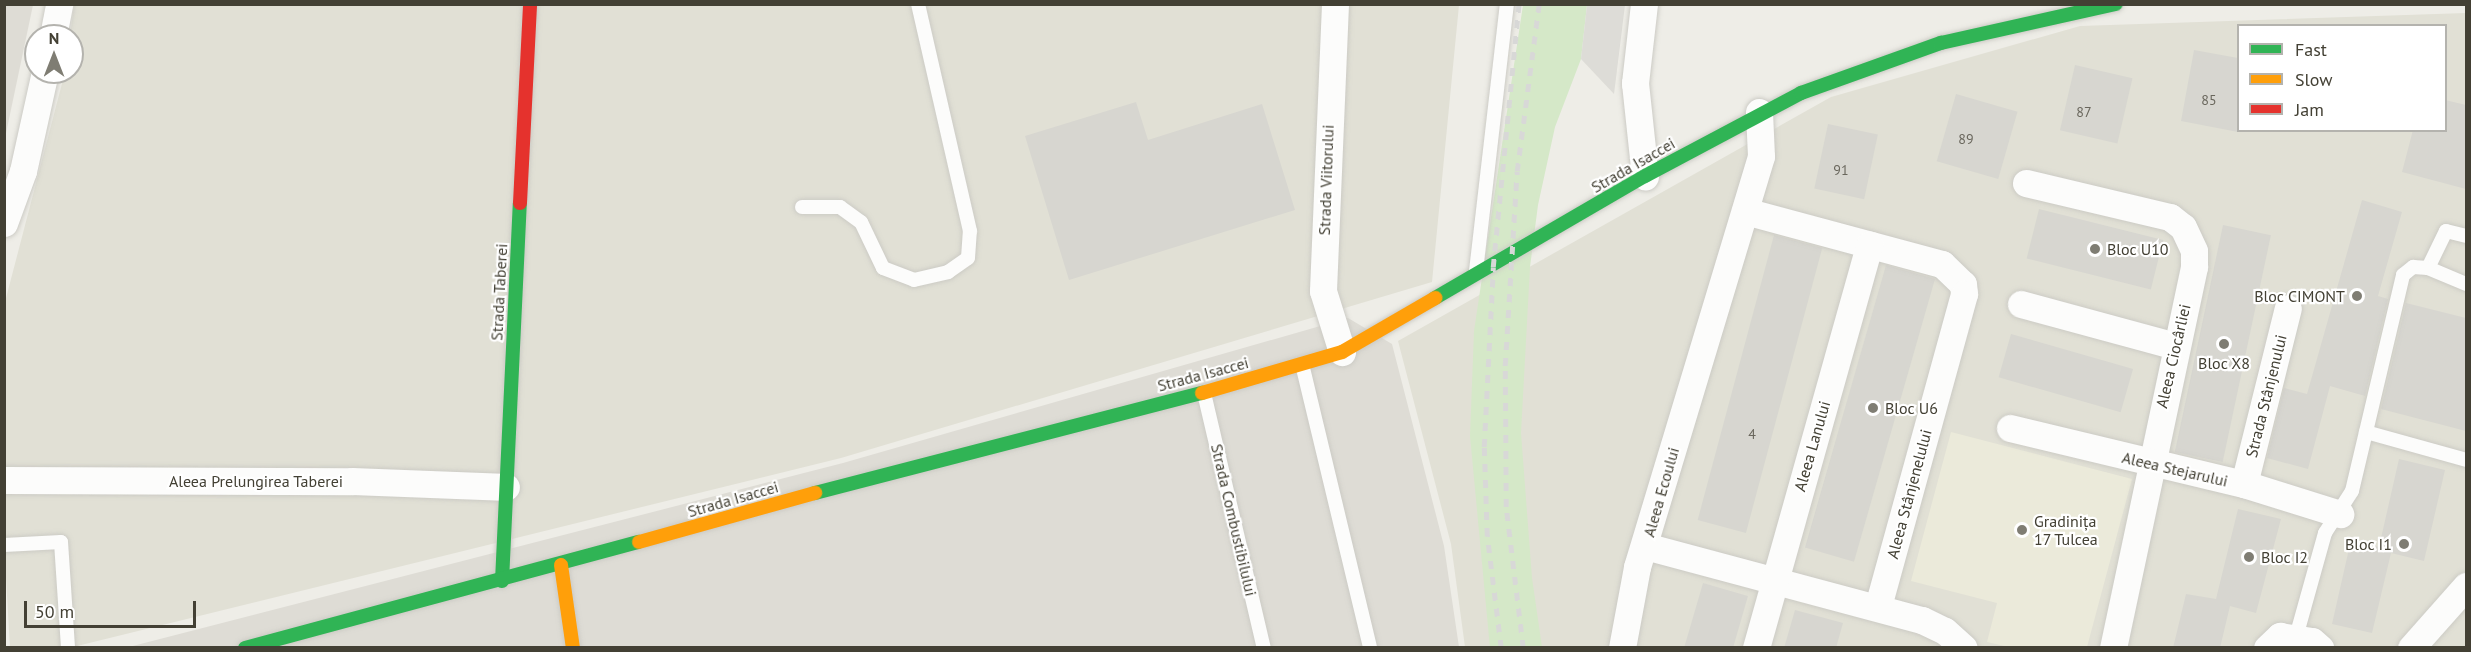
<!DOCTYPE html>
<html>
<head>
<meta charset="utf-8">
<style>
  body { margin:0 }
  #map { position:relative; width:2471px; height:652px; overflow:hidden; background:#eeede7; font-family:"PT Sans",sans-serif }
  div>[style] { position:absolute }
  .residential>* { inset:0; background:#e1e0d5 }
  .industrial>* { inset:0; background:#dedcd5 }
  .education>* { inset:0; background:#ebeada }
  .green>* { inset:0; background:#d5e8c8 }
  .parking>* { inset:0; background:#dddcd7 }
  .building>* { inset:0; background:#d7d6d0; transform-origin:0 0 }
  .roads { filter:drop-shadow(0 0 2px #cccbc5) drop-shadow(0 0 2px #cccbc5) }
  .lane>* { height:14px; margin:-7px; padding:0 7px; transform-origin:7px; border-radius:7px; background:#fcfcfb }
  .street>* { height:27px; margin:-13.5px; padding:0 13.5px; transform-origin:13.5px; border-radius:13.5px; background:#fcfcfb }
  .fast>* { height:14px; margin:-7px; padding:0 7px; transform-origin:7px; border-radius:7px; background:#30b455 }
  .slow>* { height:14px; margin:-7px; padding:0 7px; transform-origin:7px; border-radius:7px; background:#ff9f0a }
  .jam>* { height:14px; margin:-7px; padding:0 7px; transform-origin:7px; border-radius:7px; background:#e5322d }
  .rail>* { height:4.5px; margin-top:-2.25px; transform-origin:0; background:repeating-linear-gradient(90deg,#d8d8d7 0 8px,transparent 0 16px) }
  .dots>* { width:16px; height:16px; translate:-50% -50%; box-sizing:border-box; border:3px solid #fff; border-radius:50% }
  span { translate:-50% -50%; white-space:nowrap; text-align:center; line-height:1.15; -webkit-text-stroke:4.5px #fff; paint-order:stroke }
  .number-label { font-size:14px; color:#69665c }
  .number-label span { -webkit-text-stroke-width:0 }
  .street-label { font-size:16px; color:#434034 }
  .poi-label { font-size:16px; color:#434034 }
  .left { translate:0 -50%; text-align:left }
  .right { translate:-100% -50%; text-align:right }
  .frame { position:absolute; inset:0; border:6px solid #434034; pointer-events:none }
  .legend { position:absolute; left:2237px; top:24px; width:210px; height:108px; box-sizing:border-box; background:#fff; border:2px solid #b4b3ae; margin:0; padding:8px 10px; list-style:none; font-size:18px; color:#434034 }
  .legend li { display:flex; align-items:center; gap:12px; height:30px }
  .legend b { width:30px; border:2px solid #b4b3ae }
  .north { position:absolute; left:24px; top:24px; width:60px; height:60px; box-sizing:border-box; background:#fff; border:2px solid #b4b3ae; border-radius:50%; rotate:0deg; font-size:16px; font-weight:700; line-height:24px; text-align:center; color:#434034 }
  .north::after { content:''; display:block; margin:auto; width:21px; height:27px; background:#7f7d73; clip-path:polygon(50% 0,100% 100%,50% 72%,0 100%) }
  .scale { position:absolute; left:24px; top:601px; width:172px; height:27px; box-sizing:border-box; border:3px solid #434034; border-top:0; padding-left:8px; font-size:18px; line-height:21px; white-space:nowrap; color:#434034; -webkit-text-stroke:4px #fff; paint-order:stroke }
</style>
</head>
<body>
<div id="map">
  <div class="residential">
    <div style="clip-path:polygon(74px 5px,1459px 5px,1432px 282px,841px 458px,73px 647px,10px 648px,4px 542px,5px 302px,65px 72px,72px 72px,70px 36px)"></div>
    <div style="clip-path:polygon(evenodd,2466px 13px,2466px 647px,1465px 647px,1451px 544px,1398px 341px,1831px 97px,2080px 26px,2466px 13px,2238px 26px,2446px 26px,2446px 130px,2238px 130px,2238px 26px)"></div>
  </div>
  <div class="industrial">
    <div style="clip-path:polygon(5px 4px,33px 5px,5px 138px,4px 5px)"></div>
    <div style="clip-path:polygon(1348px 318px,1392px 344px,1444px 546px,1459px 647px,125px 648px,843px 463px)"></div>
  </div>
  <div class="education">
    <div style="clip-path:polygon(1951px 432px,2132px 479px,2087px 647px,2009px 647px,1987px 642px,1997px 603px,1911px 581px)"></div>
  </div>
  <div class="green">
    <div style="clip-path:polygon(1523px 5px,1587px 5px,1581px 59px,1555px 127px,1538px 205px,1530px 267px,1521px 433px,1532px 578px,1542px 647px,1490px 648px,1470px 436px,1474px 331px)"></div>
  </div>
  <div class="parking">
    <div style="clip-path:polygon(1587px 5px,1625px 5px,1614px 94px,1581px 59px)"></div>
  </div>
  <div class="building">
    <div style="clip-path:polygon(2194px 50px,2238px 58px,2238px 132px,2181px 121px)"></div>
    <div style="left:2075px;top:65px;width:59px;height:67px;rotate:13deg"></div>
    <div style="left:1956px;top:94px;width:64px;height:70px;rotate:16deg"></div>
    <div style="clip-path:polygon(2445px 100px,2466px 105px,2466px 189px,2402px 172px,2413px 130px,2445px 130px)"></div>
    <div style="clip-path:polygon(1136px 102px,1148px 140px,1262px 104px,1295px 210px,1069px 280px,1025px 136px)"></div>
    <div style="left:1828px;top:124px;width:51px;height:66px;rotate:12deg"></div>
    <div style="clip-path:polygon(2362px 200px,2402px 212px,2378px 296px,2388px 299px,2365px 396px,2330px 386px,2308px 469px,2267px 458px,2284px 388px,2307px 394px)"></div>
    <div style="left:2039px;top:209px;width:128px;height:51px;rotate:14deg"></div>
    <div style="left:2223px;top:225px;width:49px;height:232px;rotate:12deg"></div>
    <div style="left:1774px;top:235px;width:50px;height:295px;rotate:15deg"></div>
    <div style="left:1886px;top:265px;width:51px;height:294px;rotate:16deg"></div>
    <div style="clip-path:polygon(2406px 303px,2466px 318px,2466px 431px,2381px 409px)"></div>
    <div style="left:2011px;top:334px;width:127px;height:45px;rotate:16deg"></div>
    <div style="clip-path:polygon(2399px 459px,2445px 470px,2424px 561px,2391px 553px,2372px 633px,2332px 624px,2351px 540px,2379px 547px)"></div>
    <div style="clip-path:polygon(2238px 509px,2281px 519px,2256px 613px,2230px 606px,2220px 648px,2173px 648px,2186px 594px,2216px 599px)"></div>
    <div style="clip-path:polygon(1703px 583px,1748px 596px,1733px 648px,1684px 648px)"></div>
    <div style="clip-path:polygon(1795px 610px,1843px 623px,1836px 648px,1784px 648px)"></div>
  </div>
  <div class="roads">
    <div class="lane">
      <div style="left:802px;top:207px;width:38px"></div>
      <div style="left:840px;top:207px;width:26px;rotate:36deg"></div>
      <div style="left:861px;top:222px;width:51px;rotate:64.4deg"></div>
      <div style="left:883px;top:268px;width:33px;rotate:21deg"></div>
      <div style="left:914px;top:280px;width:35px;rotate:-13deg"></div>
      <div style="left:948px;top:272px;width:24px;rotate:-35deg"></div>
      <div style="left:968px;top:258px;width:27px;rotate:-86deg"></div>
      <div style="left:970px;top:231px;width:233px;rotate:-102.9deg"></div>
      <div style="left:2428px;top:268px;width:41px;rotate:-64.1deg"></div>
      <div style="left:2446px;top:231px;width:21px;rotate:14deg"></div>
      <div style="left:1476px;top:271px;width:269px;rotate:-83.4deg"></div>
      <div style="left:1302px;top:364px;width:292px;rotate:76.5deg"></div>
      <div style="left:1204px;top:393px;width:262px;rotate:76.8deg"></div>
      <div style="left:2366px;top:432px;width:104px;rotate:15.6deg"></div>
      <div style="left:4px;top:545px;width:57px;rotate:-3deg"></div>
      <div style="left:61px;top:542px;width:106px;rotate:86.2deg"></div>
      <div style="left:2296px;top:637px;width:108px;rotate:-74.4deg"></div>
      <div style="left:2325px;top:533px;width:50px;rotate:-57.3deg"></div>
      <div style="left:2352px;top:491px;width:222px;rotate:-76.7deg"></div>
      <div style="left:2403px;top:275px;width:13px;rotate:-39deg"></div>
      <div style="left:2413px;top:267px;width:15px;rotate:4deg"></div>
      <div style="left:2428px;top:268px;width:41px;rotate:22.8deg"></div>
    </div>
    <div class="street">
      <div style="left:1335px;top:4px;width:287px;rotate:92.4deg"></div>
      <div style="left:1323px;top:291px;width:64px;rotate:72.7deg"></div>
      <div style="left:1644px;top:4px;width:80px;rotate:96.5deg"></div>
      <div style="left:1635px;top:83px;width:94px;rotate:83.9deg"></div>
      <div style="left:53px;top:36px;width:33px;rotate:-79deg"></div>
      <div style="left:2026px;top:183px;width:148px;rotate:13.3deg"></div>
      <div style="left:2170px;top:217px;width:16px;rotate:38deg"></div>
      <div style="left:2183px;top:227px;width:26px;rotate:65deg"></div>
      <div style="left:2194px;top:251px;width:16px;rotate:90deg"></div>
      <div style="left:2194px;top:267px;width:390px;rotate:102deg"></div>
      <div style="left:1745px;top:211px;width:204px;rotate:15.1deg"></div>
      <div style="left:1942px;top:264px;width:29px;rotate:44deg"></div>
      <div style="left:1963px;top:284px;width:10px;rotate:84deg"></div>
      <div style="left:1964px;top:294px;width:325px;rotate:105.4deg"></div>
      <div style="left:4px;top:223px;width:55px;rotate:-69.9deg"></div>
      <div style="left:23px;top:171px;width:101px;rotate:-77.5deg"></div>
      <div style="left:2021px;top:304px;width:161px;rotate:15.2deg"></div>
      <div style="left:2010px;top:428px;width:241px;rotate:13.5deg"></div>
      <div style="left:2244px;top:484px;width:101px;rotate:17.4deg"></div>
      <div style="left:4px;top:480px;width:348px;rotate:0.2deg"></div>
      <div style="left:352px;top:481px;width:154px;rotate:2.2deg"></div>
      <div style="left:2244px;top:484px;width:181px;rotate:-76deg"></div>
      <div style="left:1645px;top:546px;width:287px;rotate:15deg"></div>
      <div style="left:1922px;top:620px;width:25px;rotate:26deg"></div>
      <div style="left:1945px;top:631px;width:25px;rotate:42deg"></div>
      <div style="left:1622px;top:648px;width:82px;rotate:-79.5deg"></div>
      <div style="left:1637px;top:567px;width:429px;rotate:-73.2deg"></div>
      <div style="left:1761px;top:156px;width:44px;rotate:-92.6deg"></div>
      <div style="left:1756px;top:648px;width:419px;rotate:-74.3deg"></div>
      <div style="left:2267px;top:648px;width:18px;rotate:-43deg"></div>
      <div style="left:2280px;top:636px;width:32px;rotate:9deg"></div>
      <div style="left:2312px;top:641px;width:11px;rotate:41deg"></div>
      <div style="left:2411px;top:648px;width:83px;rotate:-48.4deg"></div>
    </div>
    <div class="fast">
      <div style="left:1435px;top:298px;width:243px;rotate:-30.2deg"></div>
      <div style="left:1645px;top:176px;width:177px;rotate:-28deg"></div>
      <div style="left:1801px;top:93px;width:149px;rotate:-19.7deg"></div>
      <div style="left:1941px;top:43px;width:179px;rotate:-12.6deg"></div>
      <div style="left:815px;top:493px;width:400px;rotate:-14.5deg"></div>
      <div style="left:502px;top:581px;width:378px;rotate:-87.3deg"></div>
      <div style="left:245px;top:648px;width:408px;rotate:-15.1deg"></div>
    </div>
    <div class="slow">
      <div style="left:1202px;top:393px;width:146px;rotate:-16.3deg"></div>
      <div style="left:1342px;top:352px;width:108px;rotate:-30.1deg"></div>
      <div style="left:639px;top:542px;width:183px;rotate:-15.6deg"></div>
      <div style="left:561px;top:565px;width:84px;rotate:81.8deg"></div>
    </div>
    <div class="jam">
      <div style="left:520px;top:203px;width:199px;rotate:-87.1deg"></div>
    </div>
  </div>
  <div class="rail">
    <div style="left:1501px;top:648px;width:113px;rotate:-97.1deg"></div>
    <div style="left:1487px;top:536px;width:89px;rotate:-91.9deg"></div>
    <div style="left:1484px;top:447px;width:180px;rotate:-87.1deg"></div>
    <div style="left:1493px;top:267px;width:264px;rotate:-84.4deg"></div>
    <div style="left:1523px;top:648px;width:142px;rotate:-96.9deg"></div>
    <div style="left:1506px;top:507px;width:141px;rotate:-90.4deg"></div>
    <div style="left:1505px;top:366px;width:195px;rotate:-86.5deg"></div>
    <div style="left:1517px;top:171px;width:168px;rotate:-82.5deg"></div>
  </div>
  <div class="dots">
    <div style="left:2095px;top:249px;background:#7f7d73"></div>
    <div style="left:2357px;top:296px;background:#7f7d73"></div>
    <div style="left:2224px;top:344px;background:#7f7d73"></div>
    <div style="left:1873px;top:408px;background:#7f7d73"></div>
    <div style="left:2022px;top:530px;background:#7f7d73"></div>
    <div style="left:2404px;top:544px;background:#7f7d73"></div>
    <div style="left:2249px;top:557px;background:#7f7d73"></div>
  </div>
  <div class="number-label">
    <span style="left:2209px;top:100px">85</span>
    <span style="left:2084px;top:112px">87</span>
    <span style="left:1966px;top:139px">89</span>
    <span style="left:1841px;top:170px">91</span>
    <span style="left:1752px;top:434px">4</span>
  </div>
  <div class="street-label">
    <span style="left:1633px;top:165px;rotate:-30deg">Strada Isaccei</span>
    <span style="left:1326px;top:180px;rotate:-88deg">Strada Viitorului</span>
    <span style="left:499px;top:292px;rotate:-87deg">Strada Taberei</span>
    <span style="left:2173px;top:356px;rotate:-77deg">Aleea Ciocârliei</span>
    <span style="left:1203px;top:374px;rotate:-15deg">Strada Isaccei</span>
    <span style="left:2266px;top:396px;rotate:-76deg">Strada Stânjenului</span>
    <span style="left:1812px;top:446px;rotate:-74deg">Aleea Lanului</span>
    <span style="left:2175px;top:469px;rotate:13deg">Aleea Stejarului</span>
    <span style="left:256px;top:481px">Aleea Prelungirea Taberei</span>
    <span style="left:1661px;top:492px;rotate:-74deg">Aleea Ecoului</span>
    <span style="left:1909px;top:494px;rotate:-75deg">Aleea Stânjenelului</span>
    <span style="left:733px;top:499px;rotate:-16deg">Strada Isaccei</span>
    <span style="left:1234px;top:520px;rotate:77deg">Strada Combustibilului</span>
  </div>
  <div class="poi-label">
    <span class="left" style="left:2107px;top:249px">Bloc U10</span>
    <span class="right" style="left:2345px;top:296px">Bloc CIMONT</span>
    <span style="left:2224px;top:363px">Bloc X8</span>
    <span class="left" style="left:1885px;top:408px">Bloc U6</span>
    <span class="left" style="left:2034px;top:530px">Gradinița<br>17 Tulcea</span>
    <span class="right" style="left:2392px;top:544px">Bloc I1</span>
    <span class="left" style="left:2261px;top:557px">Bloc I2</span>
  </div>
  <div class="frame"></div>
  <ul class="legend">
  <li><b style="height:8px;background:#30b455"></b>Fast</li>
  <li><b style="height:8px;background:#ff9f0a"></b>Slow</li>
  <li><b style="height:8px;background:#e5322d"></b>Jam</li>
  </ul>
  <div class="north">N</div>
  <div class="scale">50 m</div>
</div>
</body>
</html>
